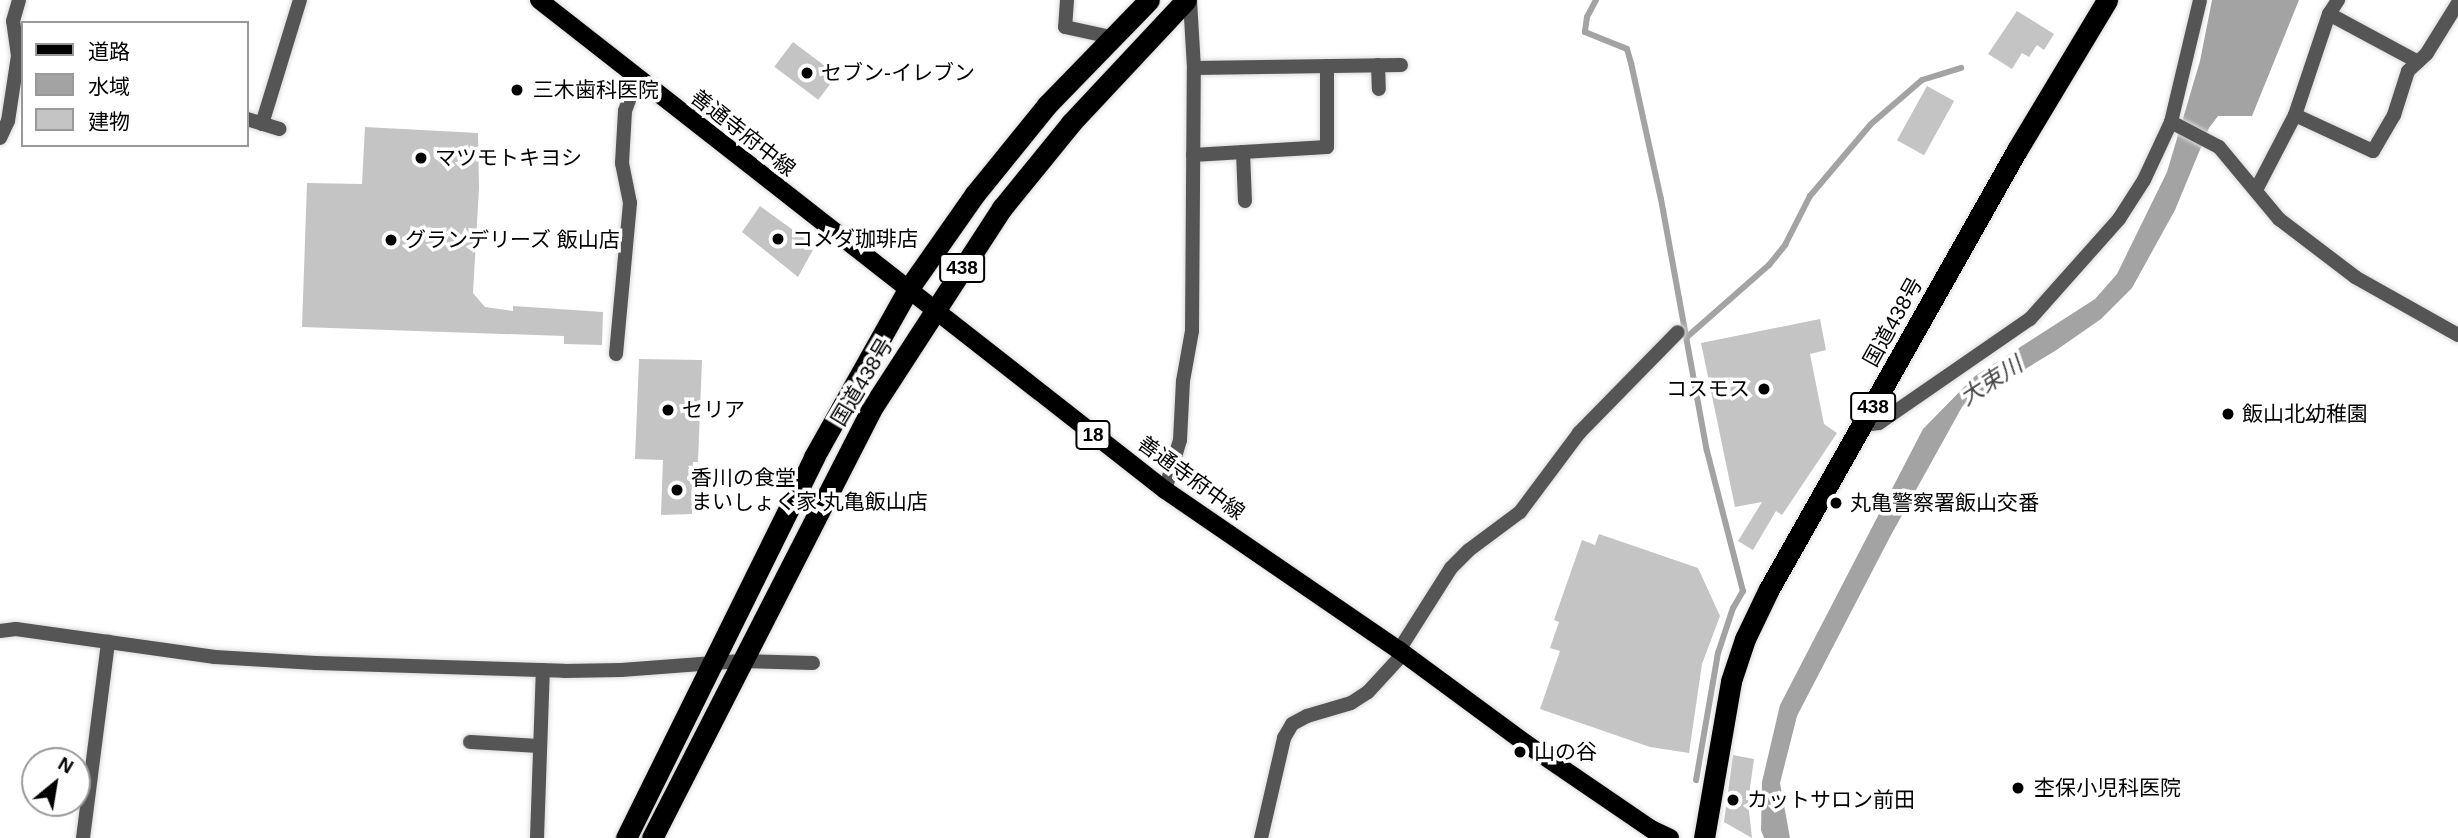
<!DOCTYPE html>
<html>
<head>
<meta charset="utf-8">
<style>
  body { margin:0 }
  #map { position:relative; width:2458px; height:838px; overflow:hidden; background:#fff; font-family:Helvetica,"Noto Sans JP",sans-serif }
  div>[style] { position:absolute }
  .water>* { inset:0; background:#a3a3a3 }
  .stream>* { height:6px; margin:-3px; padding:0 3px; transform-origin:3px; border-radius:3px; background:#a3a3a3 }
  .building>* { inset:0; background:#c4c4c4; transform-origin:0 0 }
  .roads { filter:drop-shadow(0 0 2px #dbdbdb) drop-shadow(0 0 2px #dbdbdb) }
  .street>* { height:14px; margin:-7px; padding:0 7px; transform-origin:7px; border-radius:7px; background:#555 }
  .primary>* { height:18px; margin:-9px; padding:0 9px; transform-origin:9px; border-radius:9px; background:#000 }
  .highway>* { height:21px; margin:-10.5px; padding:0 10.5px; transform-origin:10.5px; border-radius:10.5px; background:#000 }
  .dots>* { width:19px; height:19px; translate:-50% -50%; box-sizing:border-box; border:4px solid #fff; border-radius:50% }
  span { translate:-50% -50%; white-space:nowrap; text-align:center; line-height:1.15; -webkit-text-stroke:7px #fff; paint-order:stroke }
  .shield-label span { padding:2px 5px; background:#fff; border:2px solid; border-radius:5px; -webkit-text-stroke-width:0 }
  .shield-label { font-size:19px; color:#000; font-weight:700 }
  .poi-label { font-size:21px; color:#000 }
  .left { translate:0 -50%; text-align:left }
  .right { translate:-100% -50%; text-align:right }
  .street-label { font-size:21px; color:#000 }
  .water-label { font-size:23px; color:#444; font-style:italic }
  .legend { position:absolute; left:21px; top:21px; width:228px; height:126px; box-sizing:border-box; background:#fff; border:2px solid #999; margin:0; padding:9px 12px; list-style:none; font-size:21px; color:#000 }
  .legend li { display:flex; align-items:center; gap:14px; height:35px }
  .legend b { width:35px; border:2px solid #999 }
  .north { position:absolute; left:21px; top:747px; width:70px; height:70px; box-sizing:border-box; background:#fff; border:2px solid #999; border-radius:50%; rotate:30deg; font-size:19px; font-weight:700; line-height:28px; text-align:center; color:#000 }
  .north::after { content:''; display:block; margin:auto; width:24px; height:32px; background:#000; clip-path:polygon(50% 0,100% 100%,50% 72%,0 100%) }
</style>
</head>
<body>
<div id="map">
  <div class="water">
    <div style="clip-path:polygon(2212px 0,2299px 0,2252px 116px,2218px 116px,2209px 128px,2175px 210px,2132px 288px,2101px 319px,2055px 351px,1962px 407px,1891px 535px,1797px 716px,1780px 783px,1790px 838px,1764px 838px,1761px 830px,1762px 782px,1780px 705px,1923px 429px,1975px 376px,2095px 299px,2117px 274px,2167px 172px,2200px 61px)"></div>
  </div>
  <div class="stream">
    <div style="left:1596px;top:0;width:19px;rotate:118deg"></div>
    <div style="left:1587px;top:17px;width:15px;rotate:98deg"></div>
    <div style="left:1585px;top:32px;width:45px;rotate:22deg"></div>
    <div style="left:1627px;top:49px;width:15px;rotate:74deg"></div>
    <div style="left:1631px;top:63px;width:139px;rotate:77.6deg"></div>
    <div style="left:1661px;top:199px;width:256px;rotate:79.7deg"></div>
    <div style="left:1707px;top:451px;width:145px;rotate:75.6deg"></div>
    <div style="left:1743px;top:591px;width:20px;rotate:120deg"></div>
    <div style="left:1733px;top:608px;width:47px;rotate:108.4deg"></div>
    <div style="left:1718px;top:653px;width:129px;rotate:99.8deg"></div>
    <div style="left:1687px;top:337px;width:109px;rotate:-41.3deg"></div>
    <div style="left:1769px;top:265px;width:26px;rotate:-51deg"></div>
    <div style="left:1785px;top:245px;width:55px;rotate:-63deg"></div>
    <div style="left:1810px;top:196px;width:94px;rotate:-49.7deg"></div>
    <div style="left:1871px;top:124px;width:67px;rotate:-40.8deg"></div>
    <div style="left:1922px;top:80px;width:41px;rotate:-17.1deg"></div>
  </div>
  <div class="building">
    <div style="clip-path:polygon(2017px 11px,2054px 34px,2044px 50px,2037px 45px,2029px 57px,2022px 53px,2012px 69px,1988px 54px)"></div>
    <div style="left:793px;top:42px;width:55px;height:31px;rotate:37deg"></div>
    <div style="left:1927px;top:86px;width:31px;height:62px;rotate:29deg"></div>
    <div style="clip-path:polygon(365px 127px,478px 133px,479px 188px,473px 293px,485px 307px,513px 311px,513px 306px,603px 312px,602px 345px,564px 344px,564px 336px,302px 327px,307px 183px,362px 184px)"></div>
    <div style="clip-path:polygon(760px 206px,815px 246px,798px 277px,742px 232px)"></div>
    <div style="clip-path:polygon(1820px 319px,1826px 350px,1810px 354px,1824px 424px,1837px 433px,1782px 515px,1776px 511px,1753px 550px,1738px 541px,1762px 502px,1735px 507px,1701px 343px)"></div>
    <div style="clip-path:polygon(639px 359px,702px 360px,698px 462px,693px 462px,692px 514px,661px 515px,663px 460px,635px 459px)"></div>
    <div style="clip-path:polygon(1599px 534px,1698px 568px,1720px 616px,1702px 664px,1689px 753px,1650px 747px,1540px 709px,1560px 651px,1550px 648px,1559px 622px,1554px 620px,1582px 540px,1595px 545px)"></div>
    <div style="clip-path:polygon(1733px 755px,1754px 759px,1748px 802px,1752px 838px,1724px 822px)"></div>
  </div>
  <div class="roads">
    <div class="street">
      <div style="left:1067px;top:0;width:27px;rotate:94deg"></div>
      <div style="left:1065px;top:27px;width:47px;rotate:12.3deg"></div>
      <div style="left:2329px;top:14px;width:101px;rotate:28.3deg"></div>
      <div style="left:1378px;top:65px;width:24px;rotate:88deg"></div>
      <div style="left:1194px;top:68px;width:207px;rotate:-0.8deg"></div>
      <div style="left:2295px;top:115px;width:86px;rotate:24.8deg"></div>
      <div style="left:2373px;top:151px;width:42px;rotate:-59.7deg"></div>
      <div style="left:2394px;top:115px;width:46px;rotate:-72.3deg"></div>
      <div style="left:2408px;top:71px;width:26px;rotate:-43deg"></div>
      <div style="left:2427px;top:53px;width:59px;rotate:-58.2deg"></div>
      <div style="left:247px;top:119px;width:34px;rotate:17deg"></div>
      <div style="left:2171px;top:122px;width:54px;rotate:27.5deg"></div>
      <div style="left:2219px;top:147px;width:94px;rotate:50.2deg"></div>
      <div style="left:2279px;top:219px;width:96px;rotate:37.3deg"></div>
      <div style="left:2355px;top:277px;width:118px;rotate:29.4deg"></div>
      <div style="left:262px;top:124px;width:130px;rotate:-73deg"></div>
      <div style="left:0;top:138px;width:19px;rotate:-65deg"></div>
      <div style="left:8px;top:121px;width:66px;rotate:-81.3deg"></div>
      <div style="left:18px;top:56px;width:35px;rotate:-98deg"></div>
      <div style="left:13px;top:21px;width:22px;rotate:-74deg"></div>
      <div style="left:1243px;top:152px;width:49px;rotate:87.7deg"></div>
      <div style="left:1193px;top:155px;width:134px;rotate:-3.4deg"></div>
      <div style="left:1327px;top:147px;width:81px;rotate:-90deg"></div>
      <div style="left:2256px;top:190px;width:85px;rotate:-62.5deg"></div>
      <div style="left:2295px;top:115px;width:107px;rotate:-71.4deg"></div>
      <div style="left:2329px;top:14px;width:17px;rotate:-57deg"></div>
      <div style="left:616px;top:354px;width:152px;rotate:-84.7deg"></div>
      <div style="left:630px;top:203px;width:41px;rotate:-101.3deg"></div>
      <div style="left:622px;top:163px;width:52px;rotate:-86.7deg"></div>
      <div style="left:625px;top:111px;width:35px;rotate:-70deg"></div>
      <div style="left:1863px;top:425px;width:16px;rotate:-7deg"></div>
      <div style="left:1879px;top:423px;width:183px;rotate:-34.6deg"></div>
      <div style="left:2030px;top:319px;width:134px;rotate:-48.3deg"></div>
      <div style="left:2119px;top:219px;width:46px;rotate:-57.3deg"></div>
      <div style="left:2144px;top:180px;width:64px;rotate:-65deg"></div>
      <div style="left:2171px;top:122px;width:125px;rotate:-76.6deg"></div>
      <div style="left:1165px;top:490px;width:52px;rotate:-73.3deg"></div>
      <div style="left:1180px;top:440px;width:59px;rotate:-87.1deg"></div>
      <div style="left:1183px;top:381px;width:51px;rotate:-79.8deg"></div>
      <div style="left:1192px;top:331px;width:263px;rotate:-89.6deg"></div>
      <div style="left:1194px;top:68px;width:68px;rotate:-93.4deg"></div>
      <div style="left:0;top:631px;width:16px;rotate:-7deg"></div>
      <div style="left:16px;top:629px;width:201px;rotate:8deg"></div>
      <div style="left:215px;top:657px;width:101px;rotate:3.4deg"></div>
      <div style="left:316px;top:663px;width:248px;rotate:1.8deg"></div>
      <div style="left:564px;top:671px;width:57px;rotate:-1deg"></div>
      <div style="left:621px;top:670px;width:120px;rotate:-4.3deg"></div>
      <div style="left:741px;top:661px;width:72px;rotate:1.6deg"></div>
      <div style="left:1399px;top:650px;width:97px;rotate:-57.6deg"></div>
      <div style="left:1451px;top:568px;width:25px;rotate:-45deg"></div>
      <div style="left:1469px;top:550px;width:64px;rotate:-36.7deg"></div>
      <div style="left:1520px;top:512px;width:99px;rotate:-53.2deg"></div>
      <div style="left:1579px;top:433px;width:141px;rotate:-45.6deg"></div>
      <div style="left:470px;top:742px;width:70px;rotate:3.3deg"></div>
      <div style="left:83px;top:838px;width:198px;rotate:-82.7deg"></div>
      <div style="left:537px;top:838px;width:168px;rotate:-88deg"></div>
      <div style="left:1261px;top:838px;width:103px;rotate:-77deg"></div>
      <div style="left:1284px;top:738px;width:16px;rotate:-60deg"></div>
      <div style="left:1292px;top:724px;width:17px;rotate:-28deg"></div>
      <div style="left:1307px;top:716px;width:46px;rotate:-16.5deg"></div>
      <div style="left:1351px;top:703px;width:20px;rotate:-33deg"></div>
      <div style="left:1368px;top:692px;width:52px;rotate:-47.4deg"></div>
    </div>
    <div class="primary">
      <div style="left:539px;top:0;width:795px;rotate:38.05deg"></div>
      <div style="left:1165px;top:490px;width:283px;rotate:34.4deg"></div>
      <div style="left:1399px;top:650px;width:157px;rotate:36.4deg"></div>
      <div style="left:1525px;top:743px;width:153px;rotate:34.3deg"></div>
      <div style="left:1651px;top:829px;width:21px;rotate:25deg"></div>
    </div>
    <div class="highway">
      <div style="left:626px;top:838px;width:425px;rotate:-63.7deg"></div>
      <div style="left:814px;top:457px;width:190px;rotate:-60.7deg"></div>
      <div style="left:907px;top:291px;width:118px;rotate:-55deg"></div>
      <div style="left:975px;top:194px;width:114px;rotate:-51deg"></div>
      <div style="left:1047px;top:105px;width:146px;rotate:-45.8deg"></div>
      <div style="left:652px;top:838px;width:487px;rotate:-62.9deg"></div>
      <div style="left:874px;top:405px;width:235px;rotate:-57deg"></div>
      <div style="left:1002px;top:208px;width:109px;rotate:-50.9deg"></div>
      <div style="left:1071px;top:123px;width:168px;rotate:-46.9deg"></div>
      <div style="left:1704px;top:838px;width:159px;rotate:-80.2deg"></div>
      <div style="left:1731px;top:681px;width:44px;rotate:-71.6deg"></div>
      <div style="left:1745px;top:639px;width:55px;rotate:-64.4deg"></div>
      <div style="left:1769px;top:589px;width:504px;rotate:-60.54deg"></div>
      <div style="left:2017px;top:150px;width:175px;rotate:-59deg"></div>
    </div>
  </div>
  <div class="dots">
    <div style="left:807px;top:73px;background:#000"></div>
    <div style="left:517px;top:90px;background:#000"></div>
    <div style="left:421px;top:158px;background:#000"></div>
    <div style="left:778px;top:239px;background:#000"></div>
    <div style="left:391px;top:240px;background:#000"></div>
    <div style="left:1764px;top:389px;background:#000"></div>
    <div style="left:668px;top:410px;background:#000"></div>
    <div style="left:2228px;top:414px;background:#000"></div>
    <div style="left:677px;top:490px;background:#000"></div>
    <div style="left:1836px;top:503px;background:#000"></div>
    <div style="left:1520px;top:752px;background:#000"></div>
    <div style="left:2018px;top:788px;background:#000"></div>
    <div style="left:1733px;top:800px;background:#000"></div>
  </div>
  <div class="shield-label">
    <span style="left:962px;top:268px">438</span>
    <span style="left:1873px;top:407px">438</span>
    <span style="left:1093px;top:435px">18</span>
  </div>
  <div class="poi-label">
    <span class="left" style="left:821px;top:73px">セブン-イレブン</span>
    <span class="left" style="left:533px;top:90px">三木歯科医院</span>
    <span class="left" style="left:435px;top:158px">マツモトキヨシ</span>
    <span class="left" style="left:792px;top:239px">コメダ珈琲店</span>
    <span class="left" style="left:405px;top:240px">グランデリーズ 飯山店</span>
    <span class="right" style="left:1750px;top:389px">コスモス</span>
    <span class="left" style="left:682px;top:410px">セリア</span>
    <span class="left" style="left:2242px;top:414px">飯山北幼稚園</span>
    <span class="left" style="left:691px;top:490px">香川の食堂<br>まいしょく家 丸亀飯山店</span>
    <span class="left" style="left:1850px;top:503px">丸亀警察署飯山交番</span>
    <span class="left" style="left:1534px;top:752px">山の谷</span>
    <span class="left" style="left:2034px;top:788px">杢保小児科医院</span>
    <span class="left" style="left:1747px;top:800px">カットサロン前田</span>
  </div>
  <div class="street-label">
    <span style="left:743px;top:133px;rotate:38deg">善通寺府中線</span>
    <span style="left:1893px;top:322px;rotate:-61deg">国道438号</span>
    <span style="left:862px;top:382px;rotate:-59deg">国道438号</span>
    <span style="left:1191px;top:478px;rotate:36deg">善通寺府中線</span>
  </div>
  <div class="water-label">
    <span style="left:1991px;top:381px;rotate:-33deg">大束川</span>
  </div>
  <ul class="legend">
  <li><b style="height:9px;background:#000"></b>道路</li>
  <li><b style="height:19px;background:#a3a3a3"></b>水域</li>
  <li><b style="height:19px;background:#c4c4c4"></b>建物</li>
  </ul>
  <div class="north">N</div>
</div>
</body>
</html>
